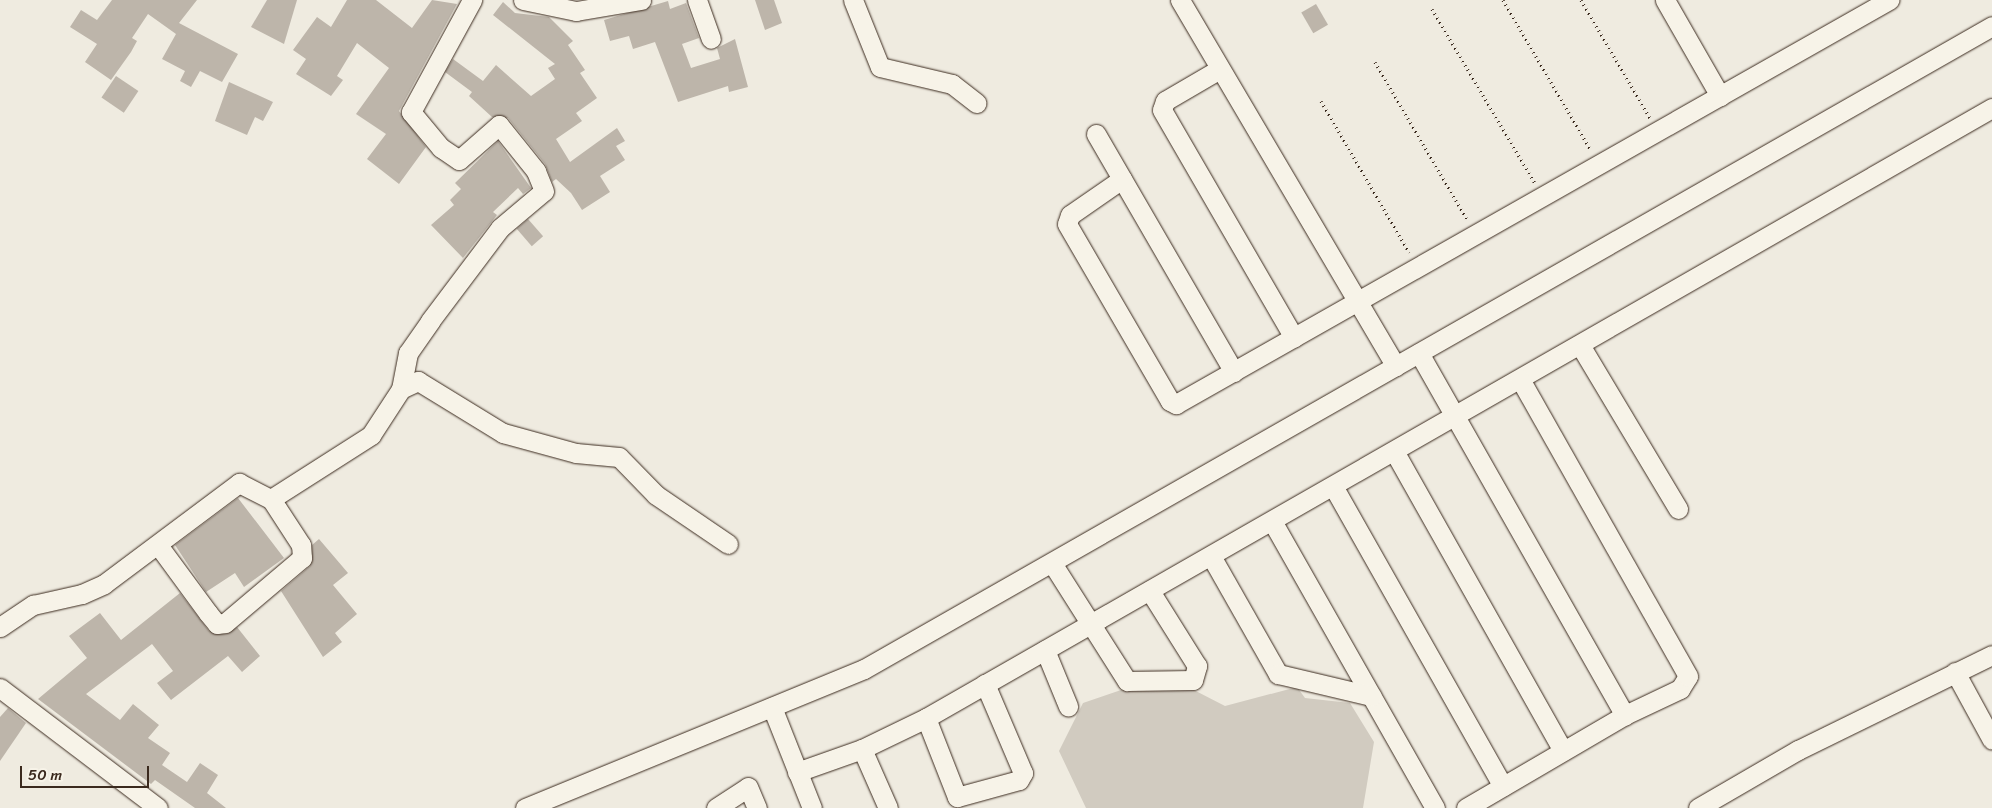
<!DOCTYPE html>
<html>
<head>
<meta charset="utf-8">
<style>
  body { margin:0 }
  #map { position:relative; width:1992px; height:808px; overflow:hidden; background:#efebe0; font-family:Sriracha,sans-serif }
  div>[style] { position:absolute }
  .green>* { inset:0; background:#d1cbc0 }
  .building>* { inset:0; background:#bdb5aa; transform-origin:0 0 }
  .path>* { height:3px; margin-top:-1.5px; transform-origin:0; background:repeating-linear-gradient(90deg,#3b2a1e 0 1px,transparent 0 5px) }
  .roads { filter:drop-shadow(0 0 1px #3b2a1e) drop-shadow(0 0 1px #3b2a1e) }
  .street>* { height:19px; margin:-9.5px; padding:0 9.5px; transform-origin:9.5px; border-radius:9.5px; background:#f7f3e8 }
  span { translate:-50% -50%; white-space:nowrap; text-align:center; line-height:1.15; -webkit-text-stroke:5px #f7f3e8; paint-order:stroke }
  .scale { position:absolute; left:20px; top:766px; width:129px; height:22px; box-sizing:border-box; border:2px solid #3b2a1e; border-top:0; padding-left:6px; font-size:15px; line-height:18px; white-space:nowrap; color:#3b2a1e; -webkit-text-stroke:4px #f7f3e8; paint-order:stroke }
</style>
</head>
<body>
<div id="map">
  <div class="green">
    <div style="clip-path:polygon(1188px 687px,1225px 706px,1297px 687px,1305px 698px,1350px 703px,1374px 742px,1363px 808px,1086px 808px,1059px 751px,1083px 703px,1124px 689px)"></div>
  </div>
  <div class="building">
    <div style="clip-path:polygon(112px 0,197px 0,179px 23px,238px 54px,222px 82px,200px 71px,191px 87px,180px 81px,185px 71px,162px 59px,176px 34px,148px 14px,132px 38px,137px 41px,131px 52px,111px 80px,85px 62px,97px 44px,70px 27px,81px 10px,97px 20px)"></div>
    <div style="clip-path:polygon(267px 0,297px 0,284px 44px,251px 27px)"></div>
    <div style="clip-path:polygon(347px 0,376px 0,412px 28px,432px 0,457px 4px,399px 111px,426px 147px,399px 184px,367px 159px,386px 134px,356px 114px,389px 68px,357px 43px,337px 76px,343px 80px,331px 96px,296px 74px,306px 59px,293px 50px,317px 17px,331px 27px)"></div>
    <div style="clip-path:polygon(755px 0,774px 0,782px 23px,765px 30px)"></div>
    <div style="clip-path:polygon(668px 1px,670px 9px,686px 3px,699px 38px,682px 44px,691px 68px,720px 59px,717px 48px,735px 39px,748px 87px,729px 92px,728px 86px,678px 102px,655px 42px,633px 49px,629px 36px,610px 41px,604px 20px)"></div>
    <div style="clip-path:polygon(503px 2px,515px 13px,549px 17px,573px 41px,568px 45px,585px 70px,580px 73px,597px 98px,576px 113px,582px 121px,556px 139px,570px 162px,617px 128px,625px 141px,616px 146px,625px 160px,600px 176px,610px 192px,582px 210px,571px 193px,556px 179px,552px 182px,545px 164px,508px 118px,492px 117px,469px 96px,472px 92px,445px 72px,453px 59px,483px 81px,496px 65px,531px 96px,555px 79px,548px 68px,555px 64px,493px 15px)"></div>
    <div style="left:1316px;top:4px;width:24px;height:17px;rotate:60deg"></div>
    <div style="left:116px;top:76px;width:27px;height:26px;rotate:34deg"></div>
    <div style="clip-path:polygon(229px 82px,273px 102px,263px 121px,255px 117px,247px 135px,215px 121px)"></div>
    <div style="clip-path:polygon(498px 141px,531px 188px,523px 194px,518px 188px,493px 212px,497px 215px,463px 258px,431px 225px,454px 205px,450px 200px,461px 189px,455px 183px)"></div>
    <div style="left:528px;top:219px;width:23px;height:15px;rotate:49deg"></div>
    <div style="clip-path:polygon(238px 498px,284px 558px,244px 587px,235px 573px,206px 592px,175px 545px)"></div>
    <div style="clip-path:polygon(319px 539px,348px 573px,333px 585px,357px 614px,335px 633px,342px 642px,323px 657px,281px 591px,310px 566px,312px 545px)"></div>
    <div style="clip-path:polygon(180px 593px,209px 631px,226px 634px,237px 627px,260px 656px,242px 672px,228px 656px,171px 700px,157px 683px,173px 671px,152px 644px,86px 694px,120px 720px,133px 704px,159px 725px,148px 738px,170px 753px,162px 765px,187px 782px,200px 763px,218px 775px,207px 793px,226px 808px,195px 808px,155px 780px,151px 784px,38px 699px,87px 658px,69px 636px,100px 613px,121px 640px)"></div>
    <div style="clip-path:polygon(8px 708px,26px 723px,0 761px,0 717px)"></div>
  </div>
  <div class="path">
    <div style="left:1503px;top:0;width:173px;rotate:59.7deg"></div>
    <div style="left:1581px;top:0;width:137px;rotate:59.7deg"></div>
    <div style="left:1432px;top:9px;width:202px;rotate:59.4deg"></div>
    <div style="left:1375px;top:62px;width:184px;rotate:59.7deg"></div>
    <div style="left:1321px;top:101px;width:175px;rotate:59.8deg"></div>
  </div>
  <div class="roads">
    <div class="street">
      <div style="left:523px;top:0;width:54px;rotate:11.7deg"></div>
      <div style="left:576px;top:11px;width:66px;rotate:-9.6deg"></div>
      <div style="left:697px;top:0;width:41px;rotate:70.3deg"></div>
      <div style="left:853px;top:0;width:72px;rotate:68.1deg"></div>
      <div style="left:880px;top:67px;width:74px;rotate:13.3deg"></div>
      <div style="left:952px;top:84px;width:31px;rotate:38deg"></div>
      <div style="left:1180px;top:0;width:425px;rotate:59.5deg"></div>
      <div style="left:1665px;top:0;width:111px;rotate:60.2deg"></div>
      <div style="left:1218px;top:70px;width:61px;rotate:149.7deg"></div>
      <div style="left:1165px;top:101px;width:9px;rotate:108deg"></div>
      <div style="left:1162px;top:110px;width:263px;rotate:59.9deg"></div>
      <div style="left:1096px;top:134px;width:275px;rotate:59.9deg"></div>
      <div style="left:1122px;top:179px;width:63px;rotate:145.3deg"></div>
      <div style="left:1070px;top:215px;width:9px;rotate:108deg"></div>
      <div style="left:1067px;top:224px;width:205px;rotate:59.8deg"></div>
      <div style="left:1170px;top:401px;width:7px;rotate:27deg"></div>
      <div style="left:1176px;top:404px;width:820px;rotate:-29.54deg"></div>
      <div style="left:1580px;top:345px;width:191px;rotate:59.1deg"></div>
      <div style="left:1419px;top:353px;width:417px;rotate:60.4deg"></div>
      <div style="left:401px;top:389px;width:37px;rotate:-79deg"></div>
      <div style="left:408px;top:353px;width:39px;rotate:-55deg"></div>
      <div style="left:430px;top:321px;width:116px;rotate:-53deg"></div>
      <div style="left:500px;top:228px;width:57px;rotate:-40.1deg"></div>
      <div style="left:544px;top:191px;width:22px;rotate:-112deg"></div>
      <div style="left:536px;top:171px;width:59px;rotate:-128.8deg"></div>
      <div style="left:499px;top:125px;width:53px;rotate:138.8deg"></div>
      <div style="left:459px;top:160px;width:22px;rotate:-146deg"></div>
      <div style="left:441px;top:148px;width:47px;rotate:-129.8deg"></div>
      <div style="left:411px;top:112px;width:128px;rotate:-61.4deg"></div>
      <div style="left:1394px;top:451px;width:344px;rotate:60.6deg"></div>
      <div style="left:1333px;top:486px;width:345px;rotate:60.5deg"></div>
      <div style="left:1272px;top:521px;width:330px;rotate:60.4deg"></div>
      <div style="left:158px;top:545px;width:84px;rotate:53.7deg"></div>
      <div style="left:208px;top:613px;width:14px;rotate:51deg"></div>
      <div style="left:217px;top:624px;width:8px;rotate:-7deg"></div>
      <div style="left:225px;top:623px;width:101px;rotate:-40.2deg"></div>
      <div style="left:302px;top:558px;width:13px;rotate:-94deg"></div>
      <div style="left:301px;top:545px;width:55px;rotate:-123.1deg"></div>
      <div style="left:1211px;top:556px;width:136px;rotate:60.4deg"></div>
      <div style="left:1278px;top:674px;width:96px;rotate:13.3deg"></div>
      <div style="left:1052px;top:563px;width:140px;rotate:57.6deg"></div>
      <div style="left:1127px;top:681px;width:66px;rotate:-0.9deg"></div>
      <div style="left:1193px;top:680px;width:15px;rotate:-74deg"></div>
      <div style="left:1197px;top:666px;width:89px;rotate:-122.1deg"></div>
      <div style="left:0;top:627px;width:40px;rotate:-34deg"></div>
      <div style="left:33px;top:605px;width:50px;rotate:-12.7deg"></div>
      <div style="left:82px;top:594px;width:24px;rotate:-24deg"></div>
      <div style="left:104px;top:584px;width:169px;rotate:-36.8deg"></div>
      <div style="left:239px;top:483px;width:36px;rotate:27deg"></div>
      <div style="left:271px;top:499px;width:119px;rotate:-32.6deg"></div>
      <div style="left:371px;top:435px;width:55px;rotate:-56.9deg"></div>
      <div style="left:401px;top:389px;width:19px;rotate:-25deg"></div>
      <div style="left:418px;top:381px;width:100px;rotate:31.5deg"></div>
      <div style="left:503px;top:433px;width:76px;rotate:15.3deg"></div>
      <div style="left:576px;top:453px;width:43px;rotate:5.3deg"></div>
      <div style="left:619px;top:457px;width:53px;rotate:45.8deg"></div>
      <div style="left:656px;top:495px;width:87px;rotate:34.2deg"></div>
      <div style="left:1045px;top:650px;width:61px;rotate:67.7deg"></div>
      <div style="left:1955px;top:672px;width:77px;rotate:61.4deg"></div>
      <div style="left:0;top:688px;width:198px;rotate:37.2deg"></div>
      <div style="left:772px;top:707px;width:109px;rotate:68.4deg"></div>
      <div style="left:926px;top:718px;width:85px;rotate:68.6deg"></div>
      <div style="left:957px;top:797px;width:64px;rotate:-15.3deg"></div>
      <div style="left:1019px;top:780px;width:8px;rotate:-60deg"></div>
      <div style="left:1023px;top:773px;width:97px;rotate:-113.1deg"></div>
      <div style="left:862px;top:749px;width:64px;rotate:66.2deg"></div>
      <div style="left:797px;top:772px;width:69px;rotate:-19.5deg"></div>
      <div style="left:862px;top:749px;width:71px;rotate:-25.8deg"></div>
      <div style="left:926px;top:718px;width:1228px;rotate:-29.78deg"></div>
      <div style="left:525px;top:808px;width:366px;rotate:-22.3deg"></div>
      <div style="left:864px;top:669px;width:1298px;rotate:-29.68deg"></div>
      <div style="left:716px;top:808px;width:38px;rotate:-33deg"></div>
      <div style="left:748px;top:787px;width:23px;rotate:67deg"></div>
      <div style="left:1466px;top:808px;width:184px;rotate:-30.3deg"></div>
      <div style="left:1625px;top:715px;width:61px;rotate:-25.3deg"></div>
      <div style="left:1680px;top:689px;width:15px;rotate:-58deg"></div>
      <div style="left:1688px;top:676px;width:341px;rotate:-119.5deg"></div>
      <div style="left:1698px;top:808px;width:116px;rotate:-30.1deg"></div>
      <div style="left:1798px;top:750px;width:216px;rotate:-26.1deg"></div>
    </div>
  </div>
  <div class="scale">50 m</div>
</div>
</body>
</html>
